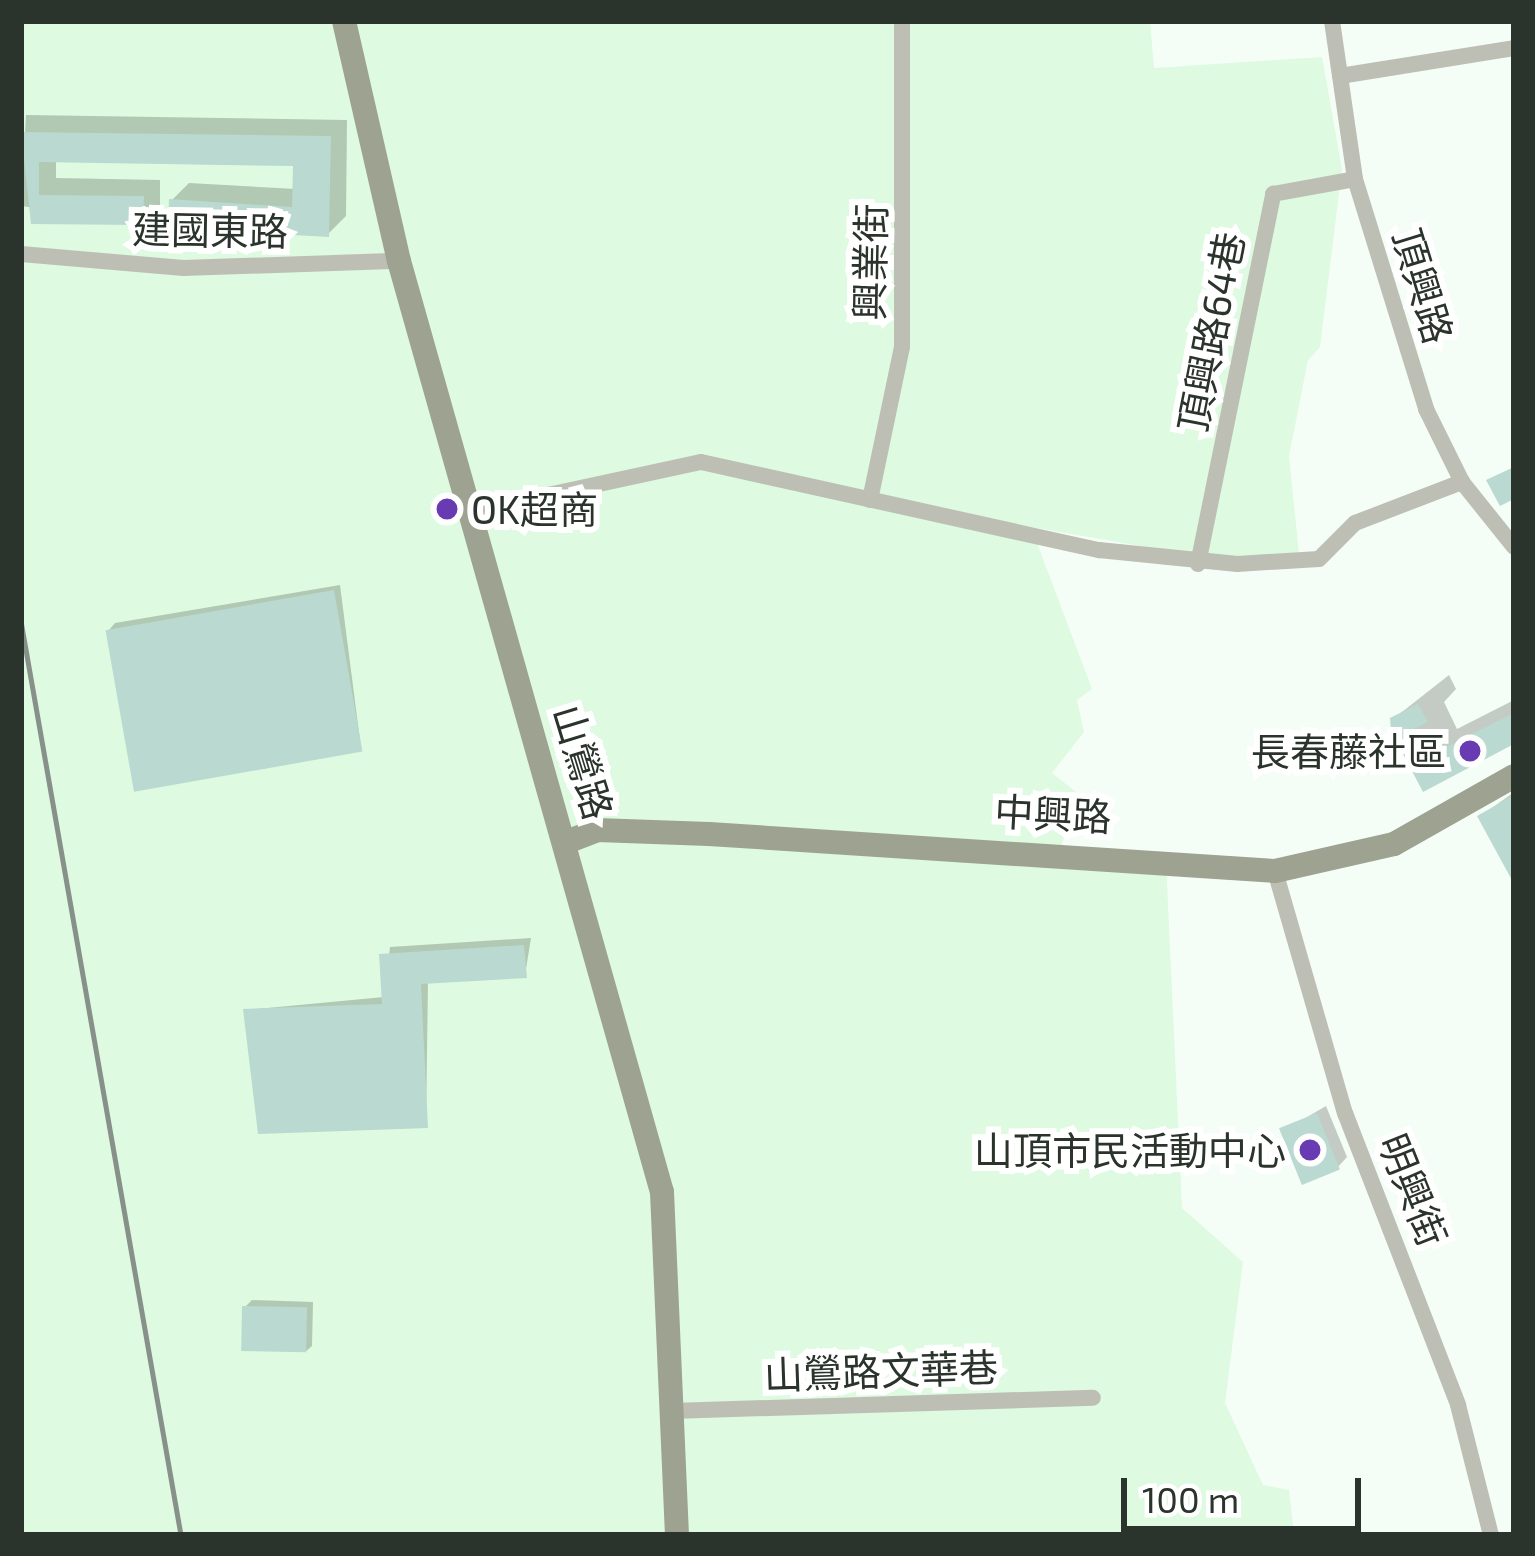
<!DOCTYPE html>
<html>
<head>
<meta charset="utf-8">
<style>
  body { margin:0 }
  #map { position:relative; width:1535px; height:1556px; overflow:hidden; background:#f5fef6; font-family:"Exo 2","Noto Sans TC",sans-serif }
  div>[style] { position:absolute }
  .built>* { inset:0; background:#defae0 }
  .shadow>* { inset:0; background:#0003 }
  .building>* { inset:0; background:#b9d9d1; transform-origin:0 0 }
  .street>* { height:16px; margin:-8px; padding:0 8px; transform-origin:8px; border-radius:8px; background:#bdbfb4 }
  .secondary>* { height:24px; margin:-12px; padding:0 12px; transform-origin:12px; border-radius:12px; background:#9ea291 }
  .rail>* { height:4.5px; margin:-2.25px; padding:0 2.25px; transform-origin:2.25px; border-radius:2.25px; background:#889189 }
  .dots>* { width:33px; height:33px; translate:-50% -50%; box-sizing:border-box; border:6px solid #fff; border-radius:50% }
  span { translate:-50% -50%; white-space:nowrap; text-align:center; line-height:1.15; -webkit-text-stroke:12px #fff; paint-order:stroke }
  .street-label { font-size:39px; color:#2b342c }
  .poi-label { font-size:39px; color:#2b342c }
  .left { translate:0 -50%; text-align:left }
  .right { translate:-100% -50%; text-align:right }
  .frame { position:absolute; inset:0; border:24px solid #2b342c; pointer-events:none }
  .scale { position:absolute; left:1121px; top:1478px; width:240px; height:54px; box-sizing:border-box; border:6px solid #2b342c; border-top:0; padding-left:15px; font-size:36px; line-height:42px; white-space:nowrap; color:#2b342c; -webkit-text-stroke:9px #fff; paint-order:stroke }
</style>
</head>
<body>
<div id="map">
  <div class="built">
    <div style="clip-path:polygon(21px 21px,1150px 21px,1154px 68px,1322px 57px,1342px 169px,1320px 347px,1308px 360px,1289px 456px,1299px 554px,1210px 558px,1031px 527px,1092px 689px,1077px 700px,1084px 732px,1052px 773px,1076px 792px,1057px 863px,1166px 862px,1182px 1208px,1243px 1262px,1225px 1403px,1263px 1485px,1289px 1490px,1294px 1535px,21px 1535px)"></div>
  </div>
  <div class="shadow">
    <div style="clip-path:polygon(26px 115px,347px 120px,346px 216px,328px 234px,172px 200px,189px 183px,296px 189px,296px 163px,56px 159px,56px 178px,160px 180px,160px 205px,142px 222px,21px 206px)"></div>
    <div style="clip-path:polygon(340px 585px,361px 748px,109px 630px,115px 623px)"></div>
    <div style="clip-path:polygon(1449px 675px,1456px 689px,1444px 702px,1457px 729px,1514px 700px,1514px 741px,1424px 788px,1393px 719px)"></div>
    <div style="clip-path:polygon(1514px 792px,1514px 877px,1481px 816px)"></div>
    <div style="clip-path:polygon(531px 938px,525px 975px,428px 981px,426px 1125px,246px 1010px,384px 997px,390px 947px)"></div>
    <div style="clip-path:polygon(1326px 1106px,1347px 1157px,1338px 1167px,1283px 1131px)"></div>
    <div style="clip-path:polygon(252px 1300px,313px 1302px,312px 1346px,305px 1352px,245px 1307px)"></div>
  </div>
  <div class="building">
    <div style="clip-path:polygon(21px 132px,331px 136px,329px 237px,168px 228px,169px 199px,292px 207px,293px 166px,39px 162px,39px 195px,144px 196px,143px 225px,31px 224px)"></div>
    <div style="clip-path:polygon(1514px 467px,1514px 499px,1500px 506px,1486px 480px)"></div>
    <div style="left:334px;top:590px;width:164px;height:232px;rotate:80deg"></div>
    <div style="clip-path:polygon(1418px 704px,1428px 722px,1412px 730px,1426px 757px,1514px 713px,1514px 744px,1423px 792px,1391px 731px,1390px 718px)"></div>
    <div style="clip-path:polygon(1514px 795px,1514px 884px,1477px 816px)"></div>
    <div style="clip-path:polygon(524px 945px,527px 978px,421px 984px,428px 1128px,258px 1134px,243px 1009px,382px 1004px,379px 954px)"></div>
    <div style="left:1317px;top:1113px;width:61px;height:41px;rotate:68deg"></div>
    <div style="left:242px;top:1306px;width:65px;height:45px;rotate:1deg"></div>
  </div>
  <div class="street">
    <div style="left:1332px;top:21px;width:160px;rotate:81.7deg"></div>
    <div style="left:1355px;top:179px;width:241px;rotate:72.8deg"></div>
    <div style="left:1426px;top:409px;width:81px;rotate:63.7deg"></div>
    <div style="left:1462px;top:482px;width:83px;rotate:51.3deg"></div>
    <div style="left:1340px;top:76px;width:176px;rotate:-9.1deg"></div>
    <div style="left:21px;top:254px;width:163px;rotate:4.9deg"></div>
    <div style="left:183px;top:268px;width:216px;rotate:-1.9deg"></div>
    <div style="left:870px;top:500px;width:156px;rotate:-78.2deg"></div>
    <div style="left:902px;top:347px;width:326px;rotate:-90deg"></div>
    <div style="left:474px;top:511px;width:232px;rotate:-12.2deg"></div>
    <div style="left:701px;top:462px;width:408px;rotate:12.5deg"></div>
    <div style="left:1099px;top:550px;width:139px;rotate:5.8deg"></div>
    <div style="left:1237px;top:564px;width:82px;rotate:-3.5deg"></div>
    <div style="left:1319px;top:559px;width:51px;rotate:-45deg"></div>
    <div style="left:1355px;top:523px;width:115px;rotate:-21deg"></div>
    <div style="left:1198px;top:564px;width:378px;rotate:-78.5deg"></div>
    <div style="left:1273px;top:194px;width:83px;rotate:-10.4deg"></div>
    <div style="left:1275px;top:871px;width:252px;rotate:73.9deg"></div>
    <div style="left:1345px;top:1113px;width:313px;rotate:68.8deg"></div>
    <div style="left:1458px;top:1405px;width:134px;rotate:75.8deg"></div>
    <div style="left:672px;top:1411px;width:421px;rotate:-1.8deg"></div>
  </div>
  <div class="secondary">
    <div style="left:344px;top:21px;width:246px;rotate:77.1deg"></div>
    <div style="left:399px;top:261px;width:967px;rotate:74.23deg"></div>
    <div style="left:662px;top:1192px;width:343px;rotate:87.5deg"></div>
    <div style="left:569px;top:841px;width:30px;rotate:-21deg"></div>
    <div style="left:597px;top:830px;width:112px;rotate:2deg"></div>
    <div style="left:709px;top:834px;width:567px;rotate:3.74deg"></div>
    <div style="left:1275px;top:871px;width:122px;rotate:-12.8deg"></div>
    <div style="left:1394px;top:844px;width:138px;rotate:-29.5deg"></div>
  </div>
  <div class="rail">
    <div style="left:21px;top:621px;width:928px;rotate:80.07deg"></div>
  </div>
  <div class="dots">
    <div style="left:447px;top:509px;background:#683bb2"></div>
    <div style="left:1470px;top:751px;background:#683bb2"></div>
    <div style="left:1310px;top:1150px;background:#683bb2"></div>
  </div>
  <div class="street-label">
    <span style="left:210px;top:230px;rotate:1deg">建國東路</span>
    <span style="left:870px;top:262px;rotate:-89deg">興業街</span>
    <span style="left:1423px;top:286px;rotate:73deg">頂興路</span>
    <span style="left:1211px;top:332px;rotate:-79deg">頂興路64巷</span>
    <span style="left:583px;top:762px;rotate:73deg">山鶯路</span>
    <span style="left:1053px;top:814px;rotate:3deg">中興路</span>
    <span style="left:1413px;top:1190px;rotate:68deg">明興街</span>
    <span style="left:881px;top:1371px;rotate:-2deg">山鶯路文華巷</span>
  </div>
  <div class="poi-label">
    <span class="left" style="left:471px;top:509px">OK超商</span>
    <span class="right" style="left:1446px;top:751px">長春藤社區</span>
    <span class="right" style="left:1286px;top:1150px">山頂市民活動中心</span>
  </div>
  <div class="frame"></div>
  <div class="scale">100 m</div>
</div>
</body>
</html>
